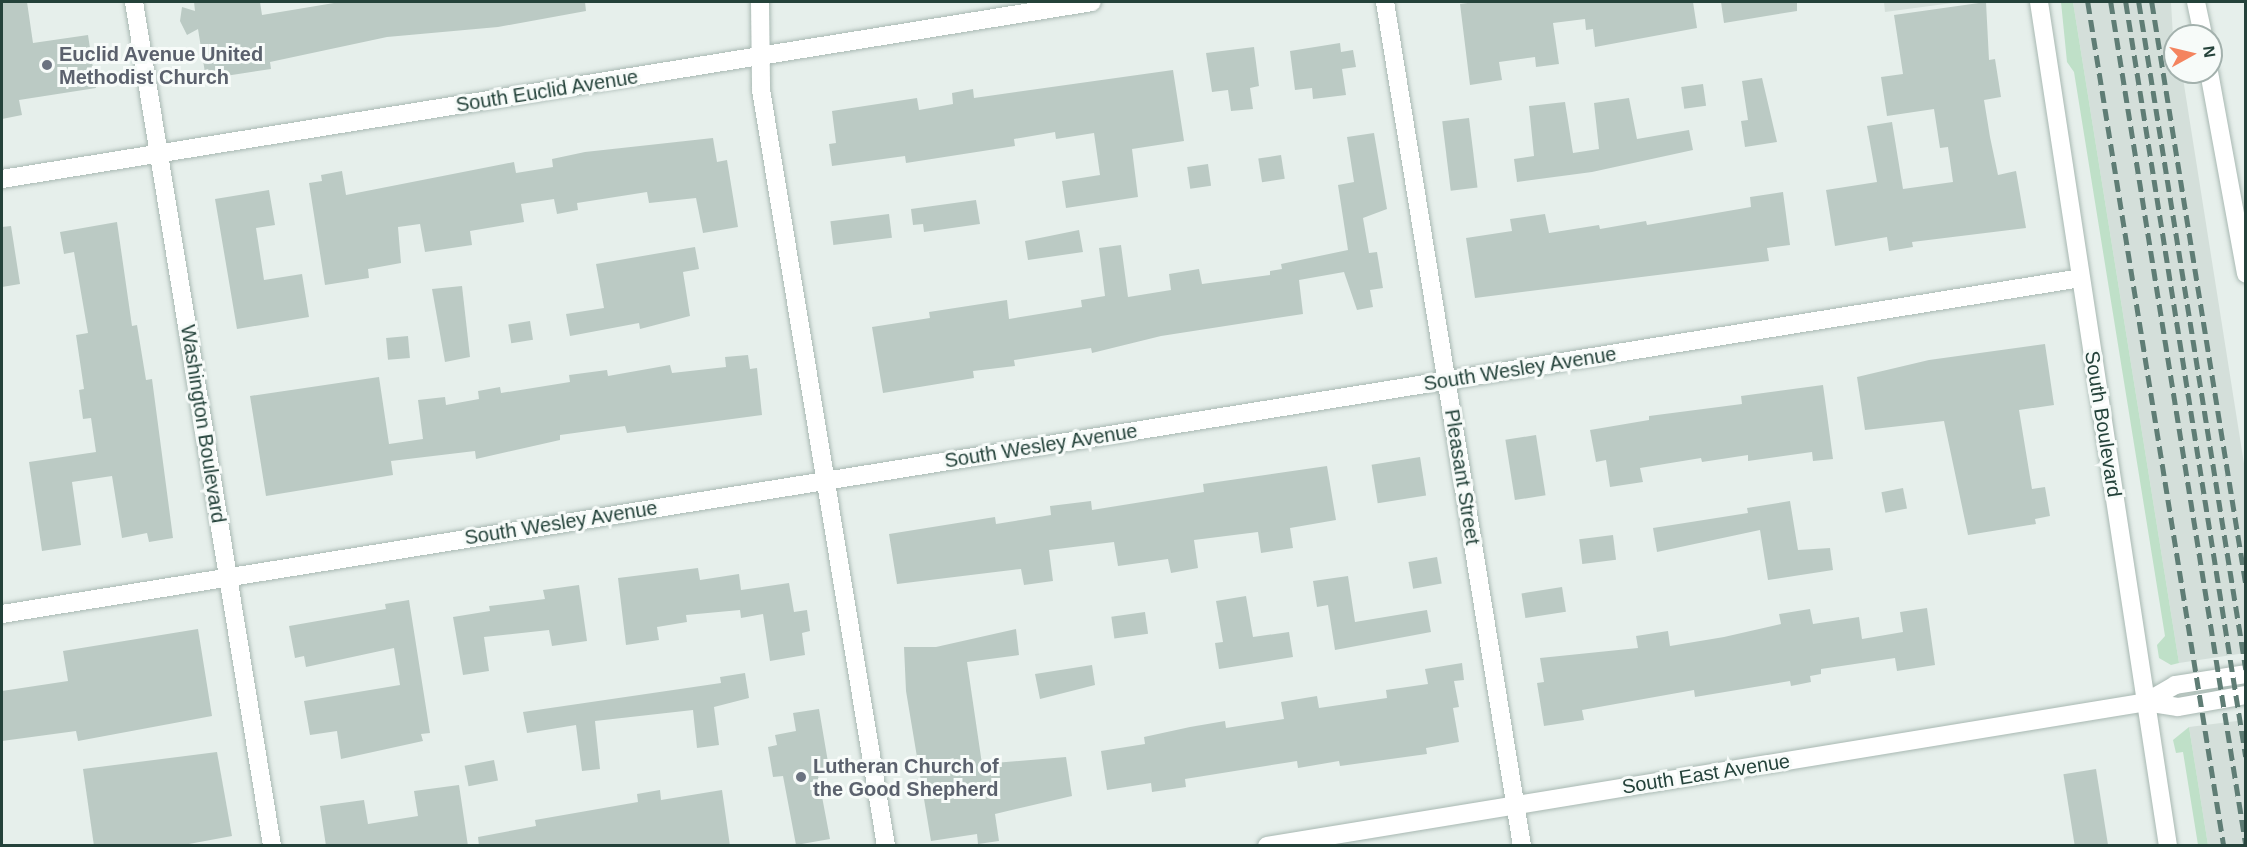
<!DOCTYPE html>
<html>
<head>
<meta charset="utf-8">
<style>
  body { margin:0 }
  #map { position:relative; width:2247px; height:847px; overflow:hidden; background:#e6efeb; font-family:Arial,sans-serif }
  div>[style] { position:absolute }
  .built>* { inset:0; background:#d4dfda }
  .green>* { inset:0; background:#bfe0c8 }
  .building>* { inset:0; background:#bbcac4; transform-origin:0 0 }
  .roads { filter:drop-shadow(0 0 2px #a8b8b2) drop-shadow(0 0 2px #a8b8b2) }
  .minor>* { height:18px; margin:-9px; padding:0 9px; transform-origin:9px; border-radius:9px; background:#fff }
  .rail>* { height:4.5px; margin-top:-2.25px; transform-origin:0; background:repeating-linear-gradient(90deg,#5f7d75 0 12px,transparent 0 18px) }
  .dots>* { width:16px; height:16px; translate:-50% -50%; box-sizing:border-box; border:3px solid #f7fbf9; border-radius:50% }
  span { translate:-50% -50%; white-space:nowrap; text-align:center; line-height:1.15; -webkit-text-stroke:6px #f7fbf9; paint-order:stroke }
  .worship-label { font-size:20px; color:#5b616d; font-weight:700 }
  .left { translate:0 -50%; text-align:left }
  .street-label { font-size:20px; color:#24423a }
  .frame { position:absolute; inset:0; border:3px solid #24423a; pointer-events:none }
  .north { position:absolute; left:2163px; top:24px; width:60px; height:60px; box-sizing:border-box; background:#f7fbf9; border:2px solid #a3b1ad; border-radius:50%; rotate:82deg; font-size:16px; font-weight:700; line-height:24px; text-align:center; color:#24423a }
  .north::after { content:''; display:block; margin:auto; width:21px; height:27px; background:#f4845f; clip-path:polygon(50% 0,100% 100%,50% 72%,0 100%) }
</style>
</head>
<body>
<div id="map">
  <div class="built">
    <div style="clip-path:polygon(1884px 2px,1960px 2px,1885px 12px)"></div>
    <div style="clip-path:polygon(2073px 2px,2171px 2px,2175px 72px,2182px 72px,2245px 470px,2245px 653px,2179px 663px)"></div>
    <div style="clip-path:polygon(2245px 720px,2245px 845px,2208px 845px,2189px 727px)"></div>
  </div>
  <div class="green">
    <div style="clip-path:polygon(2061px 2px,2073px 2px,2179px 663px,2171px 665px,2159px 658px,2157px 645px,2165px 636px,2074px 72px,2067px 62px)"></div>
    <div style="clip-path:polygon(2189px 727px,2208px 845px,2198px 845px,2183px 752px,2176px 753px,2173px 740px)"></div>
  </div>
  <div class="building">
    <div style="clip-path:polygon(2px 2px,27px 2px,33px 43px,88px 35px,96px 88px,19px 100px,22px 115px,2px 119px)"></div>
    <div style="clip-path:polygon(194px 2px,260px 2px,262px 15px,340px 2px,585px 2px,586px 11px,498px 27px,387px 37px,270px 62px,271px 69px,206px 79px,198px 29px,187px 35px,180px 21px,182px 7px,195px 11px)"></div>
    <div style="clip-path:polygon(1475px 2px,1693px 2px,1697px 28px,1595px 47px,1593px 29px,1586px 30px,1585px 19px,1553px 23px,1559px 64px,1536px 67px,1535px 57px,1499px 62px,1502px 80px,1470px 85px,1460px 4px)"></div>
    <div style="clip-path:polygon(1721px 2px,1797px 2px,1797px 11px,1724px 23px)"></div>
    <div style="clip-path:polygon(1986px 2px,1989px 60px,1995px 59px,2001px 97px,1984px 100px,1990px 137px,1998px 175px,2016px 171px,2026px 228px,1912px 242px,1913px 247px,1889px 251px,1887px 237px,1835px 246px,1826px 190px,1877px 182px,1867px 126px,1892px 122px,1903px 189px,1953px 182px,1948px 147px,1940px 148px,1934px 109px,1887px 116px,1881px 77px,1903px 74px,1894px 15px)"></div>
    <div style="clip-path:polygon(1340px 43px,1341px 52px,1353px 50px,1356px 67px,1342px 69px,1346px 95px,1313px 99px,1312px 88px,1295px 90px,1290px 51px)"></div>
    <div style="clip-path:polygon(1254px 47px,1259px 86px,1250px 88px,1253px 109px,1231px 111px,1228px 90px,1212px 92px,1206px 53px)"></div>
    <div style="clip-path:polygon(1173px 70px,1184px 141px,1132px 149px,1138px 197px,1066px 208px,1062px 181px,1100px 175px,1094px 133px,1056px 139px,1055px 132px,1014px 139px,1015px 146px,906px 163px,905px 156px,832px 166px,829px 144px,836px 143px,832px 111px,917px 98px,919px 110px,953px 104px,952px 93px,973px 89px,974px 98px)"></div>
    <div style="clip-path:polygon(1762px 78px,1777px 142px,1745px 147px,1741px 121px,1748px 120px,1742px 81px)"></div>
    <div style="left:1703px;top:84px;width:22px;height:22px;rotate:82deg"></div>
    <div style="clip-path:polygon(1629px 98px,1637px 139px,1689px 130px,1693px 150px,1592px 172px,1517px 182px,1514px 159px,1534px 156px,1529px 106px,1565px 102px,1573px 153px,1599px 149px,1594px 103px)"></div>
    <div style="left:1469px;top:118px;width:70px;height:27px;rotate:83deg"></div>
    <div style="clip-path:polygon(1374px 133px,1387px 209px,1363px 218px,1369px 253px,1377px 252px,1383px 288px,1370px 290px,1373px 307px,1357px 310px,1344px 272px,1299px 280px,1303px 314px,1161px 336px,1092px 353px,1091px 348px,1014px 360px,1015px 366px,973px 371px,974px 378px,883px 393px,872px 327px,930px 318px,929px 312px,1007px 300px,1009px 319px,1082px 307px,1081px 300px,1105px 296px,1099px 248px,1121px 245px,1128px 297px,1171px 290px,1169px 274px,1199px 269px,1202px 284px,1270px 275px,1270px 271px,1282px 269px,1281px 264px,1348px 250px,1338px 185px,1354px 182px,1347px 137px)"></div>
    <div style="clip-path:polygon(713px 138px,717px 162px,727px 160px,738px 227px,703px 233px,696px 198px,649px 203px,647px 192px,577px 203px,578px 210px,557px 214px,554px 199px,521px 204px,524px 222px,470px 231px,472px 245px,425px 252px,420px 224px,398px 227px,401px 263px,368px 269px,369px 278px,325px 285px,309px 183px,322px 181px,321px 175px,342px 171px,346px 195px,514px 162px,516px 173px,553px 167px,552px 159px,585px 152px)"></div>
    <div style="left:1281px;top:155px;width:24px;height:23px;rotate:81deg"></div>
    <div style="left:1208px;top:164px;width:22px;height:21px;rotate:82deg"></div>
    <div style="clip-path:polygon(269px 190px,275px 225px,256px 228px,264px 280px,302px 274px,309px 317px,237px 329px,215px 199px)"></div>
    <div style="clip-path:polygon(1783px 192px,1790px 245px,1767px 248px,1769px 261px,1475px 298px,1466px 238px,1512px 231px,1510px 219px,1545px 214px,1549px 233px,1599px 225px,1600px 229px,1646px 221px,1647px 225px,1751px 207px,1750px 197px)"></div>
    <div style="clip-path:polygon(976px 200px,980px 224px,924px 232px,923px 224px,913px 225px,911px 209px)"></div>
    <div style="left:889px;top:214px;width:24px;height:59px;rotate:83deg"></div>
    <div style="clip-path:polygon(117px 222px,132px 326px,137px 325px,146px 380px,152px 379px,173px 538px,149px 542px,147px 533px,122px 538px,112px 476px,72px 482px,81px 545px,42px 551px,29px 462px,96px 452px,91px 418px,83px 419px,79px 390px,84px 389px,76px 335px,88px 333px,74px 252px,64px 254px,60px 232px)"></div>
    <div style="clip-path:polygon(11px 226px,20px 284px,2px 287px,2px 227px)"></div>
    <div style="clip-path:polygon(1079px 230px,1083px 252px,1028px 260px,1025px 241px)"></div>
    <div style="clip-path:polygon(695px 247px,699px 269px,683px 272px,690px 316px,640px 329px,639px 323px,570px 336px,566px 314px,604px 308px,596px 264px)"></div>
    <div style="clip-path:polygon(462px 286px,470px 357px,445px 362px,432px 289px)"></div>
    <div style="left:530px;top:321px;width:19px;height:22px;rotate:81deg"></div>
    <div style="left:408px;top:336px;width:22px;height:22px;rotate:85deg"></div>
    <div style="clip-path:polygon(2045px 344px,2054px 405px,2019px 410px,2032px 489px,2045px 487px,2050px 516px,2035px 519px,2036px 524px,1968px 535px,1944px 421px,1865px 430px,1857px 377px,1929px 360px)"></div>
    <div style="clip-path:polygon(748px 355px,750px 369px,757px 368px,762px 415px,627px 433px,625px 426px,560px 435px,560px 440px,476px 459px,475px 451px,391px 461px,393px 475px,266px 496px,250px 396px,379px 377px,389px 444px,423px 439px,418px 400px,445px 397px,446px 405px,479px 399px,478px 391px,500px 387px,501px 393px,570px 382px,569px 375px,607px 370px,608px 376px,670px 365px,672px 373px,726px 367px,725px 357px)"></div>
    <div style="clip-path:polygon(1823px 385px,1833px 459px,1813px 461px,1812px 452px,1748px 461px,1748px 455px,1702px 462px,1701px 458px,1640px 468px,1643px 482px,1610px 487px,1606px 460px,1596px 462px,1590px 430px,1649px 420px,1649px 416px,1742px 404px,1741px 396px)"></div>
    <div style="left:1536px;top:435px;width:61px;height:31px;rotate:81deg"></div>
    <div style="left:1420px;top:457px;width:39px;height:49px;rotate:81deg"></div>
    <div style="clip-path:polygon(1327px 466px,1336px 520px,1290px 528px,1293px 548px,1261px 553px,1258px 532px,1194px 540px,1198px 568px,1171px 573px,1168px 559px,1118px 566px,1114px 542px,1049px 550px,1053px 581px,1024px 585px,1021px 569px,897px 584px,889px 534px,995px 517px,996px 524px,1051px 515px,1050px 506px,1091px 501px,1092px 510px,1204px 492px,1203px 484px)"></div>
    <div style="left:1903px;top:488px;width:21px;height:22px;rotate:79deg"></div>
    <div style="clip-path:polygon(1790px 501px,1798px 550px,1830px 548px,1833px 570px,1768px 580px,1760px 530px,1657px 552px,1653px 528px,1748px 513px,1747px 508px)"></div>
    <div style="left:1613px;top:535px;width:25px;height:34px;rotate:83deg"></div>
    <div style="left:1437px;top:557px;width:27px;height:29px;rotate:80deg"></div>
    <div style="clip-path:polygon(698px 568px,700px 580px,739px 574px,741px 590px,789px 583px,794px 612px,807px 610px,810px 631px,802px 633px,805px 655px,770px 661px,763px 614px,741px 618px,740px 610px,686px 615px,687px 622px,657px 627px,659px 640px,626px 645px,618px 578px)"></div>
    <div style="clip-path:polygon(1348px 576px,1355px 622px,1427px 610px,1431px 632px,1335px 650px,1328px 605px,1317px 607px,1313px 581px)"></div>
    <div style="clip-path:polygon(579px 585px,587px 641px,552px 646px,549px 630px,484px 637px,489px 671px,463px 675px,453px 617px,490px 611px,489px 606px,545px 599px,543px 590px)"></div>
    <div style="left:1562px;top:587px;width:25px;height:41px;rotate:81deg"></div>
    <div style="clip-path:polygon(1246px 596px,1253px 637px,1289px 632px,1293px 657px,1219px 669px,1215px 643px,1223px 642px,1216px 601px)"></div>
    <div style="clip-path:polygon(409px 600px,430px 733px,421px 734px,423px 741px,341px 759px,337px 731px,310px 735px,304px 701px,400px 685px,394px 648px,306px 667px,304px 656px,295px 658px,289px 626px,386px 609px,385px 604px)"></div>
    <div style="clip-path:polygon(1927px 608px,1935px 665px,1897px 671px,1895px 658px,1821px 669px,1821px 674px,1810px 676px,1811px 682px,1791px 686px,1790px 681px,1695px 697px,1694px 690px,1582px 710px,1584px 720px,1544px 726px,1537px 683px,1544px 682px,1540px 658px,1638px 648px,1636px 636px,1668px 631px,1670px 646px,1724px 637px,1781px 624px,1779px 614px,1810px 609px,1813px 624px,1859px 617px,1862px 639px,1903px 632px,1900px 612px)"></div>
    <div style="left:1145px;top:612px;width:22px;height:34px;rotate:82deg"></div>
    <div style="clip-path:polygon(198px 629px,212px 716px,78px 741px,76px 731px,2px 741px,2px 691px,68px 681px,63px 651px)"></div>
    <div style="clip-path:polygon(1016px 629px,1019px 655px,967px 662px,982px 764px,1066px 757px,1072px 796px,995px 814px,999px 841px,978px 844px,977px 834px,931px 841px,906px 691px,904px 647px,936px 647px)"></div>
    <div style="clip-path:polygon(1462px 663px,1464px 680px,1454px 681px,1459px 707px,1453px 708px,1459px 742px,1426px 748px,1427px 754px,1340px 766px,1339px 761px,1298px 768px,1297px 761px,1185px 779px,1186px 787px,1152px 792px,1151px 783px,1107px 790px,1101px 751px,1145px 744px,1144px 737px,1190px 727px,1225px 721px,1226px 728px,1284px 719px,1281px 702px,1317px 696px,1319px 708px,1387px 698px,1386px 690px,1428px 684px,1425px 669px)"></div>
    <div style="clip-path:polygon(1092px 665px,1095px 685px,1040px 699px,1035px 674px)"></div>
    <div style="clip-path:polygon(745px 673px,749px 698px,714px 707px,719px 745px,697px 748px,693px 710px,595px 721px,600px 769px,582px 771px,576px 725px,527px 733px,523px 712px,721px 683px,720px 677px)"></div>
    <div style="clip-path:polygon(819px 709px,829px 768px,817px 770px,830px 839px,796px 845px,783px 776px,773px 777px,768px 747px,777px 745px,775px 735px,796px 731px,793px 713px)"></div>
    <div style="clip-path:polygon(217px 752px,232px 836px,178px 846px,94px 846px,83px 769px)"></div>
    <div style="left:494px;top:760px;width:21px;height:30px;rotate:79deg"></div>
    <div style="left:2096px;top:769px;width:78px;height:33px;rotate:81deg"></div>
    <div style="clip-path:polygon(459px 785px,468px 846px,326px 846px,320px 806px,364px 800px,368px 824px,418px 816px,414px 791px)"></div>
    <div style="clip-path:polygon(660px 790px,661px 800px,722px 790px,730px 846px,479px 846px,478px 837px,536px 826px,535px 820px,638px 802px,637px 794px)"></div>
  </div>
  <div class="roads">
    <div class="minor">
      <div style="left:134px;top:2px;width:855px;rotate:80.71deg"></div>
      <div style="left:760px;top:2px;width:88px;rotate:89.3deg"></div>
      <div style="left:761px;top:90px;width:766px;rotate:80.61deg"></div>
      <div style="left:1385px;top:2px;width:855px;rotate:80.78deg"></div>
      <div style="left:2039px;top:2px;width:854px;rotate:81.31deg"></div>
      <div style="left:2196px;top:2px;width:35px;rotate:78deg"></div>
      <div style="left:2209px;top:72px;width:205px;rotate:79.6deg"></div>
      <div style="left:2px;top:179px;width:1104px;rotate:-9.22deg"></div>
      <div style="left:2px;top:614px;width:2105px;rotate:-9.18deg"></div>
      <div style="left:2146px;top:702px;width:34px;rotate:-30deg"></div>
      <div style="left:2175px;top:685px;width:72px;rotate:-8.8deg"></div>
      <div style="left:1267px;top:846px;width:891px;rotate:-9.3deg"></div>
      <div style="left:2146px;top:702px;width:32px;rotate:9deg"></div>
      <div style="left:2178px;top:707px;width:69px;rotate:-10deg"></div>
    </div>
  </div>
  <div class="rail">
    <div style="left:2088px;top:2px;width:855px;rotate:80.85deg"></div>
    <div style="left:2111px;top:2px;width:854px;rotate:80.9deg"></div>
    <div style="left:2126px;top:2px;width:764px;rotate:80.97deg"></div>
    <div style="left:2139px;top:2px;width:676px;rotate:80.89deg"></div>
    <div style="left:2152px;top:2px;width:590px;rotate:80.83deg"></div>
  </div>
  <div class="dots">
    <div style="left:47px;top:65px;background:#6b7280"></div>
    <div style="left:801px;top:777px;background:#6b7280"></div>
  </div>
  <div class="worship-label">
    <span class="left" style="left:59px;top:66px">Euclid Avenue United<br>Methodist Church</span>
    <span class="left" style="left:813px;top:778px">Lutheran Church of<br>the Good Shepherd</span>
  </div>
  <div class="street-label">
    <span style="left:547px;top:91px;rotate:-9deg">South Euclid Avenue</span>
    <span style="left:1520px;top:369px;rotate:-9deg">South Wesley Avenue</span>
    <span style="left:203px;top:424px;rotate:81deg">Washington Boulevard</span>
    <span style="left:2103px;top:424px;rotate:81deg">South Boulevard</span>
    <span style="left:1041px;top:446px;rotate:-9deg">South Wesley Avenue</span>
    <span style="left:1462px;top:477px;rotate:81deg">Pleasant Street</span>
    <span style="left:561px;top:523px;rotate:-9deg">South Wesley Avenue</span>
    <span style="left:1706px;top:774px;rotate:-9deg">South East Avenue</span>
  </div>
  <div class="frame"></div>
  <div class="north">N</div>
</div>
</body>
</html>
